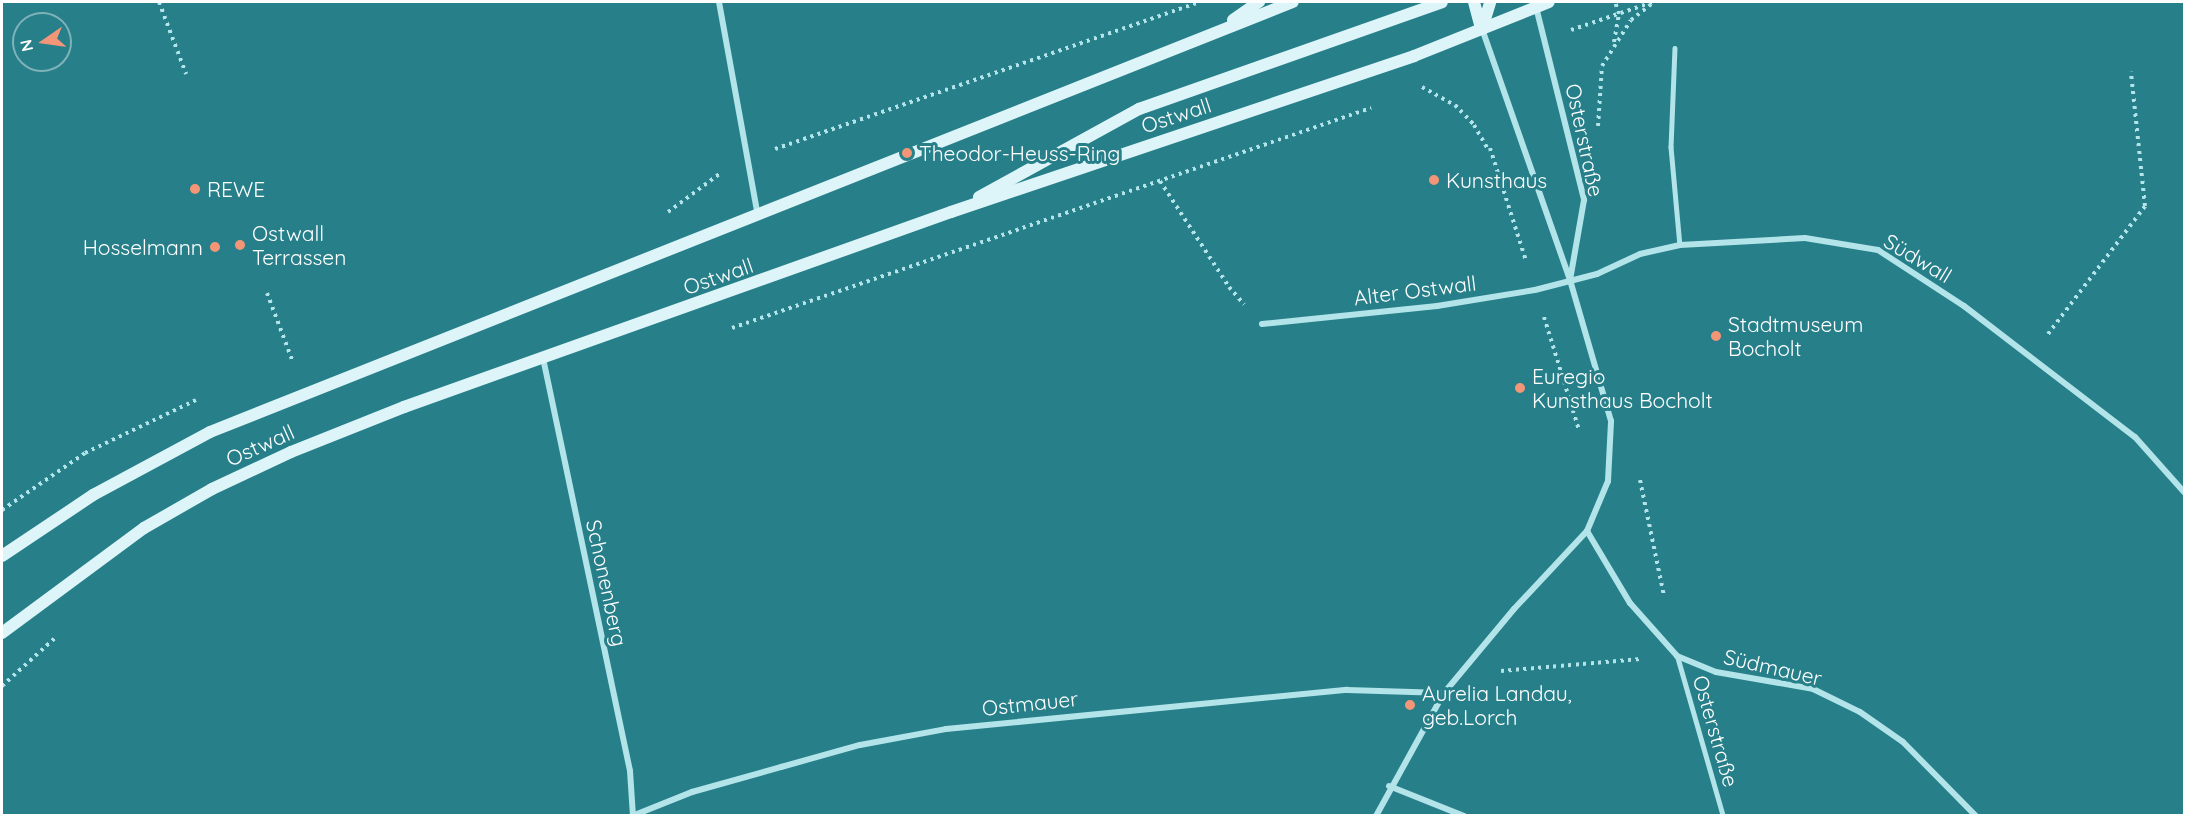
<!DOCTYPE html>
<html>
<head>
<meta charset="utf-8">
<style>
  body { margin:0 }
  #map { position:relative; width:2186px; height:817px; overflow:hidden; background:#267f89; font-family:Quicksand,sans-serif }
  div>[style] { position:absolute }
  .path>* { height:4px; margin-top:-2px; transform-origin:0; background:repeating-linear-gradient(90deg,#b2e4e9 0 3px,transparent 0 7.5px) }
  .service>* { height:4.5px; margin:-2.25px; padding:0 2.25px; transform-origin:2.25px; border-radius:2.25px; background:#b2e4e9 }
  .pedestrian>* { height:5px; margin:-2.5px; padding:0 2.5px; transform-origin:2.5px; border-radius:2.5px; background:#b2e4e9 }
  .minor>* { height:6px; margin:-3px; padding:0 3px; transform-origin:3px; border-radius:3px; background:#b2e4e9 }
  .secondary>* { height:12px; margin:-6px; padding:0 6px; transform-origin:6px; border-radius:6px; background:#ddf5f8 }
  .dots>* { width:16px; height:16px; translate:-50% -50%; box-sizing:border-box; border:3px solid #267f89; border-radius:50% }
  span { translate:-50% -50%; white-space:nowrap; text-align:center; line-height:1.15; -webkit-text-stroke:6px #267f89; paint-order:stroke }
  .street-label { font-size:21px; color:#fff }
  .poi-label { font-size:21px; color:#fff }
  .left { translate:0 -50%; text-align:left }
  .right { translate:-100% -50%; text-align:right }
  .frame { position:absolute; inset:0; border:3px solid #fff; pointer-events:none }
  .north { position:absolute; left:12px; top:12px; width:60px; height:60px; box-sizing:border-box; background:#267f89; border:2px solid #7db2b8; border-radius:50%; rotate:257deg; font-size:16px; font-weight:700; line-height:24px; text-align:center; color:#fff }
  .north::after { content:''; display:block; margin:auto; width:21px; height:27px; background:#f39677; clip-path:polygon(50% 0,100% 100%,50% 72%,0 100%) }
</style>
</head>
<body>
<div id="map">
  <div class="path">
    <div style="left:159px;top:2px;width:77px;rotate:69.4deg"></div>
    <div style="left:1571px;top:30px;width:87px;rotate:-18.9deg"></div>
    <div style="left:1614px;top:42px;width:28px;rotate:-80deg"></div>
    <div style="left:1619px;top:14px;width:13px;rotate:-108deg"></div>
    <div style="left:1422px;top:87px;width:38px;rotate:29deg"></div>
    <div style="left:1455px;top:105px;width:28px;rotate:46deg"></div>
    <div style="left:1474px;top:125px;width:30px;rotate:60deg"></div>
    <div style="left:1598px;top:126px;width:60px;rotate:-86.2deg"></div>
    <div style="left:1602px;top:66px;width:54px;rotate:-57.8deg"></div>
    <div style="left:1631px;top:20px;width:28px;rotate:-38deg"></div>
    <div style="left:1490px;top:148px;width:119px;rotate:72.3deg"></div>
    <div style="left:775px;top:149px;width:446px;rotate:-19.1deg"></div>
    <div style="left:1160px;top:181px;width:126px;rotate:56.9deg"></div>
    <div style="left:1229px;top:287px;width:23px;rotate:49deg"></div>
    <div style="left:668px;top:212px;width:67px;rotate:-36.5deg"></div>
    <div style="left:267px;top:293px;width:74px;rotate:69.4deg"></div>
    <div style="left:1544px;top:317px;width:118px;rotate:72.8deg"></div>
    <div style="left:732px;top:328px;width:676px;rotate:-19deg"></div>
    <div style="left:2048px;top:334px;width:161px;rotate:-52.8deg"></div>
    <div style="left:2145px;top:206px;width:135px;rotate:-96deg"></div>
    <div style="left:1640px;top:480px;width:118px;rotate:78.3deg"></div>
    <div style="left:2px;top:510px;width:101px;rotate:-34.5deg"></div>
    <div style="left:85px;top:453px;width:123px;rotate:-25.5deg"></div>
    <div style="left:1501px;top:671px;width:140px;rotate:-4.9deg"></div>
    <div style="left:2px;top:686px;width:73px;rotate:-42.2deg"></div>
  </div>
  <div class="service">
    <div style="left:1675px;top:48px;width:99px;rotate:92.3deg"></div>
    <div style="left:1671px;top:147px;width:98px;rotate:84.8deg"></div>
  </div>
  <div class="pedestrian">
    <div style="left:1677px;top:656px;width:166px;rotate:74deg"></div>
  </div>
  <div class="minor">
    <div style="left:719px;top:2px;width:213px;rotate:79.7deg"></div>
    <div style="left:1536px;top:7px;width:199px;rotate:76deg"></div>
    <div style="left:1584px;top:200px;width:81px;rotate:99.9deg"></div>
    <div style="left:1262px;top:324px;width:176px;rotate:-5.9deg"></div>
    <div style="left:1437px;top:306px;width:99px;rotate:-9.3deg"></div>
    <div style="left:1535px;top:290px;width:64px;rotate:-14.5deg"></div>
    <div style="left:1597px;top:274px;width:47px;rotate:-24.9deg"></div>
    <div style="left:1640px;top:254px;width:41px;rotate:-12.7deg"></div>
    <div style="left:1680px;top:245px;width:125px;rotate:-3.2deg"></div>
    <div style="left:1805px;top:238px;width:74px;rotate:9.3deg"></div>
    <div style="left:1878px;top:250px;width:103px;rotate:33.1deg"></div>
    <div style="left:1964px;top:306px;width:215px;rotate:37.5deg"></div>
    <div style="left:2135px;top:437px;width:74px;rotate:48.3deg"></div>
    <div style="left:543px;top:358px;width:422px;rotate:78.1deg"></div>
    <div style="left:630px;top:771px;width:45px;rotate:86.2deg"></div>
    <div style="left:1587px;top:531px;width:84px;rotate:59.2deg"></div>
    <div style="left:1630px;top:603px;width:71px;rotate:48.4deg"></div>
    <div style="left:1677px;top:656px;width:42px;rotate:22.3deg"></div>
    <div style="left:1716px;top:672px;width:98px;rotate:9.9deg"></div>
    <div style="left:1813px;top:689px;width:52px;rotate:26.1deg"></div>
    <div style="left:1860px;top:712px;width:52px;rotate:34.9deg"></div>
    <div style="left:1903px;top:742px;width:104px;rotate:45.4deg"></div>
    <div style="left:1389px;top:786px;width:81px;rotate:21.8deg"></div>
    <div style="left:632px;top:816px;width:65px;rotate:-21.8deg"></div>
    <div style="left:692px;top:792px;width:92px;rotate:-15.7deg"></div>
    <div style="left:781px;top:767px;width:82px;rotate:-15.6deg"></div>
    <div style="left:860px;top:745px;width:87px;rotate:-10.5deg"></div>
    <div style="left:946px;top:729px;width:403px;rotate:-5.6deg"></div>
    <div style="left:1347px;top:690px;width:97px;rotate:1.8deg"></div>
    <div style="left:1376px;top:816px;width:141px;rotate:-61.1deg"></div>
    <div style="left:1444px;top:693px;width:109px;rotate:-50.2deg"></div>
    <div style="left:1514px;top:609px;width:107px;rotate:-46.9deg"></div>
    <div style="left:1587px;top:531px;width:54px;rotate:-67.2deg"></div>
    <div style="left:1608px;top:481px;width:60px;rotate:-87.1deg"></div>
    <div style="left:1611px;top:421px;width:147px;rotate:-106.2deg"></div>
    <div style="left:1570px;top:280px;width:266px;rotate:-109.3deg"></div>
  </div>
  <div class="secondary">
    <div style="left:1474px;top:2px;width:27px;rotate:75deg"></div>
    <div style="left:1233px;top:20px;width:32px;rotate:-35deg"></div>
    <div style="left:1482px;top:29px;width:28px;rotate:-73deg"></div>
    <div style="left:979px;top:197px;width:183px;rotate:-28.8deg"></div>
    <div style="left:1139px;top:109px;width:321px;rotate:-19.4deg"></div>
    <div style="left:2px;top:556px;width:110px;rotate:-33.8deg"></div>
    <div style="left:93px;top:495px;width:133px;rotate:-28.3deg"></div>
    <div style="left:210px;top:432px;width:1165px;rotate:-21.66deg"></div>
    <div style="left:2px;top:633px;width:177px;rotate:-36.5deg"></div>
    <div style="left:144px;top:528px;width:78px;rotate:-29.8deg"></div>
    <div style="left:212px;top:489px;width:87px;rotate:-25.1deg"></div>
    <div style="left:291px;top:452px;width:122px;rotate:-21.7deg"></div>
    <div style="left:404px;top:407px;width:581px;rotate:-19.62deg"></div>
    <div style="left:951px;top:212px;width:489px;rotate:-18.6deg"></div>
    <div style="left:1414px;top:56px;width:145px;rotate:-21.8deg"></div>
  </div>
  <div class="dots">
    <div style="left:907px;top:153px;background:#f39677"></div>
    <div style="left:1434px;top:180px;background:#f39677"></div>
    <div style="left:195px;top:189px;background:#f39677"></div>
    <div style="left:240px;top:245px;background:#f39677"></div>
    <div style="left:215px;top:247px;background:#f39677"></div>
    <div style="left:1716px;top:336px;background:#f39677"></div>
    <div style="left:1520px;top:388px;background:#f39677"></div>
    <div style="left:1410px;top:705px;background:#f39677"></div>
  </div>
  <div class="street-label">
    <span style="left:1176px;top:115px;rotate:-18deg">Ostwall</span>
    <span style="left:1585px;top:140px;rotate:78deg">Osterstraße</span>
    <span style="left:1918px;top:258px;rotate:31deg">Südwall</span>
    <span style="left:718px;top:276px;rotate:-19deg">Ostwall</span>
    <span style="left:1415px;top:290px;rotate:-7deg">Alter Ostwall</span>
    <span style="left:260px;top:445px;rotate:-24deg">Ostwall</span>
    <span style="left:607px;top:583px;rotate:78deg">Schonenberg</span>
    <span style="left:1773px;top:667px;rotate:13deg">Südmauer</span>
    <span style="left:1030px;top:703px;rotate:-6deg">Ostmauer</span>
    <span style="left:1716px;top:731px;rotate:74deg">Osterstraße</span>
  </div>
  <div class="poi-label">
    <span class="left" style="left:919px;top:153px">Theodor-Heuss-Ring</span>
    <span class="left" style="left:1446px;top:180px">Kunsthaus</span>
    <span class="left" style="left:207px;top:189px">REWE</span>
    <span class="left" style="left:252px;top:245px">Ostwall<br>Terrassen</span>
    <span class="right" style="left:203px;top:247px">Hosselmann</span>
    <span class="left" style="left:1728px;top:336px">Stadtmuseum<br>Bocholt</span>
    <span class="left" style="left:1532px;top:388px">Euregio<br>Kunsthaus Bocholt</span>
    <span class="left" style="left:1422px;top:705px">Aurelia Landau,<br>geb.Lorch</span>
  </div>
  <div class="frame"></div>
  <div class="north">N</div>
</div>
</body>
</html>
